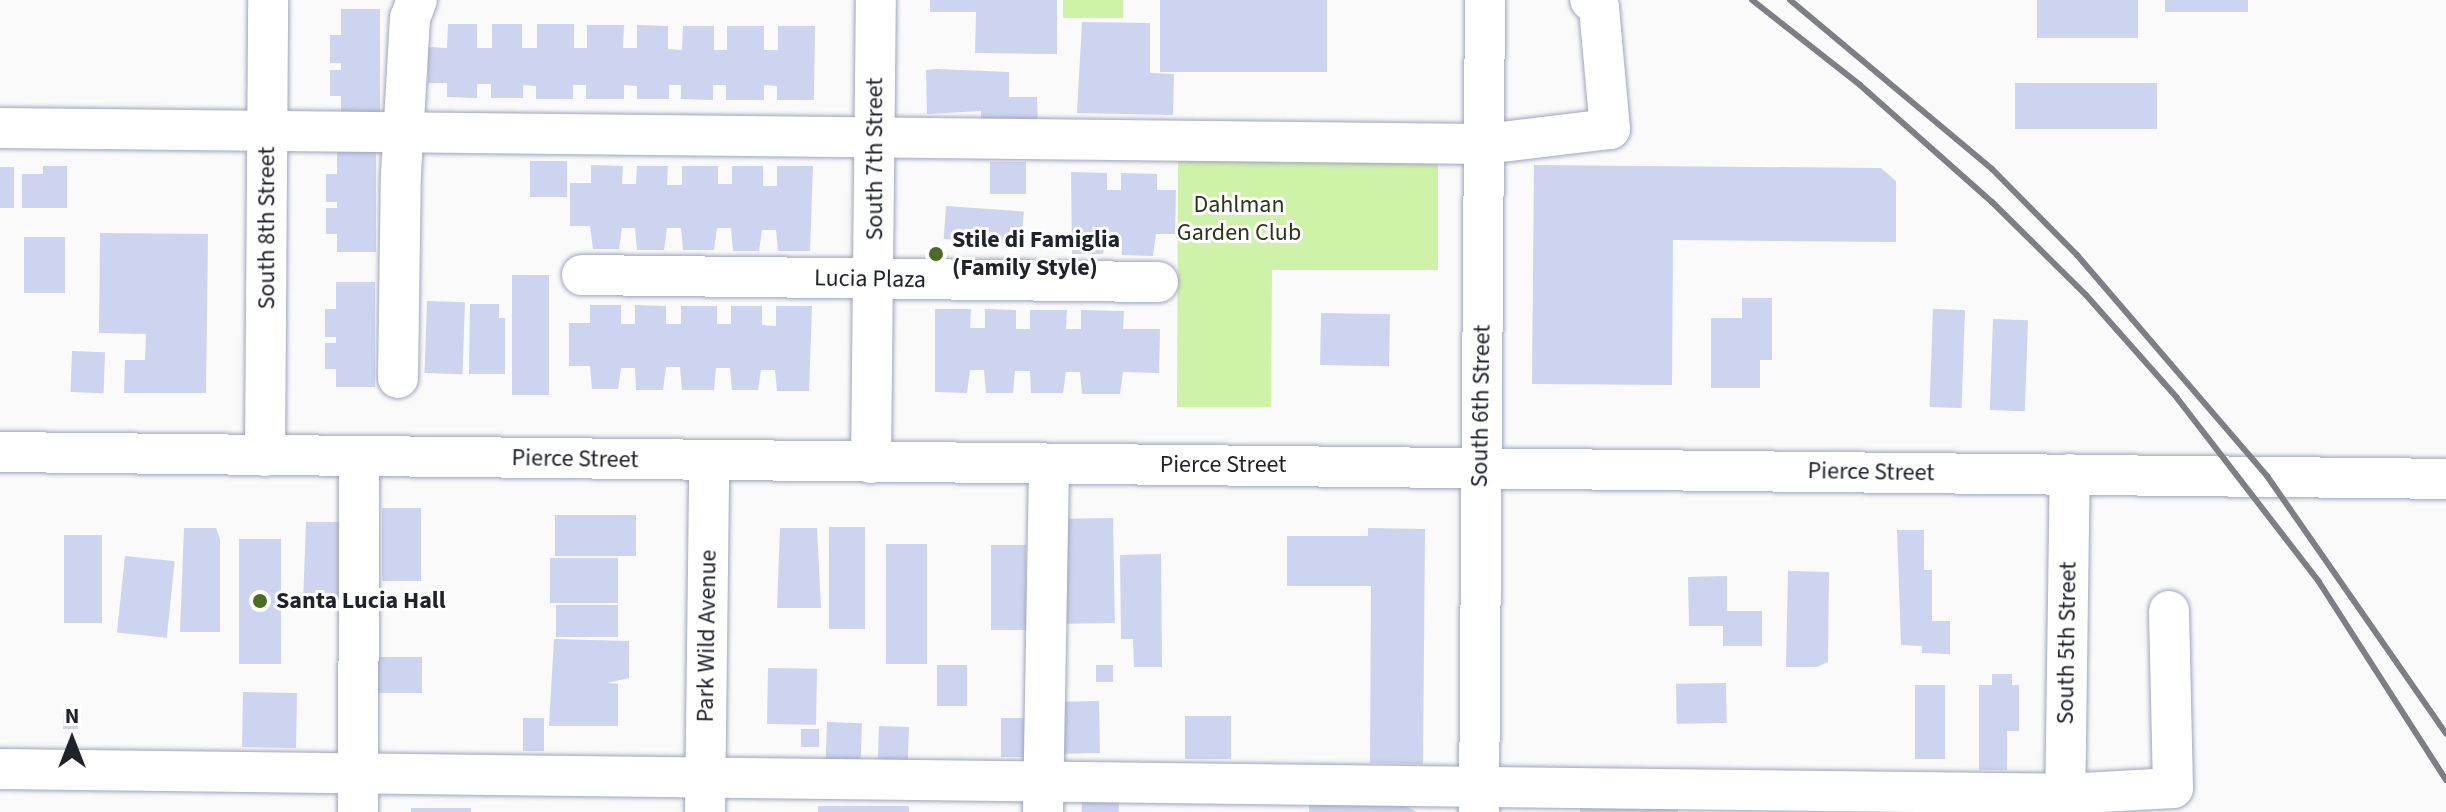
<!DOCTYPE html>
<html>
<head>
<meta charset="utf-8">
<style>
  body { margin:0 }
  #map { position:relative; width:2446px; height:812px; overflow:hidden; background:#fafafa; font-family:"Source Sans 3",sans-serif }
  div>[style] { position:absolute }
  .green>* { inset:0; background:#cef2a8; transform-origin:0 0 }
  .building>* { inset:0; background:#ccd4ef; transform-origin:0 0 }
  .roads { filter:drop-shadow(0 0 2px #9ea4be) drop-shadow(0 0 2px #9ea4be) }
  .minor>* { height:40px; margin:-20px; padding:0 20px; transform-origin:20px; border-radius:20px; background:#fff }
  .rail>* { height:6px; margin:-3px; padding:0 3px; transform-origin:3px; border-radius:3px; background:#7e7f85 }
  .dots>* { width:22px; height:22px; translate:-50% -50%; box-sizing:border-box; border:4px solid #fff; border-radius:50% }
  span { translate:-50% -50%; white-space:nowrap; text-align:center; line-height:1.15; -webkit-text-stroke:6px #fff; paint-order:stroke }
  .street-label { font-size:24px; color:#20222c }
  .park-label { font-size:24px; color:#283815 }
  .poi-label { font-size:24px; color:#20222c; font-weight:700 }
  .left { translate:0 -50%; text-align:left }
  .north { position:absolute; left:32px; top:700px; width:80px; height:80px; -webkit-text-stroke:6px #fff; paint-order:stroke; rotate:0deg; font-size:22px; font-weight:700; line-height:32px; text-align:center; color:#20222c }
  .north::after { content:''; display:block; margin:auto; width:28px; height:36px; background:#20222c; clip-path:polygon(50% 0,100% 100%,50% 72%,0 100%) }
</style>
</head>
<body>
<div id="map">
  <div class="green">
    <div style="left:1063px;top:0;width:60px;height:18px"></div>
    <div style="clip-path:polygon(1178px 159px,1438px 160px,1438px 270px,1272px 270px,1271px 407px,1177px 407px)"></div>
  </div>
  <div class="building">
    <div style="clip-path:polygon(930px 0,1057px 0,1057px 54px,975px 53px,976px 12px,930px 12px)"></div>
    <div style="left:1160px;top:0;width:167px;height:72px"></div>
    <div style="left:2037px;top:0;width:101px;height:38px"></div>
    <div style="left:2165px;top:0;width:83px;height:12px"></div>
    <div style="clip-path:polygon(341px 9px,380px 9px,380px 114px,341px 114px,341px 96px,330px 96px,330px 70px,341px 70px,341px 63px,330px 63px,330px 35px,341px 35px)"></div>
    <div style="clip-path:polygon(1082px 22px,1150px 23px,1150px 73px,1174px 74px,1173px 115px,1077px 113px)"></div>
    <div style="clip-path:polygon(448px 24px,477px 24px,477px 48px,492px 48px,492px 24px,522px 24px,522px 48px,537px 48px,537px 24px,574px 24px,574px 48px,587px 48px,587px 25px,624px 25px,623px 48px,637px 48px,637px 25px,668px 26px,668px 49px,682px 50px,683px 26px,714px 26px,714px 50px,727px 50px,727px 26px,764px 26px,764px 50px,778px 50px,778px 26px,815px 26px,814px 100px,777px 100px,777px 86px,764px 85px,764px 100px,726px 100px,726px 85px,713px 85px,713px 100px,681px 99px,681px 85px,669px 85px,669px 99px,637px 99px,637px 86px,624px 85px,624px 99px,586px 99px,586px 85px,573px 85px,573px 99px,536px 99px,536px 86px,523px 85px,523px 98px,491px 98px,491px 84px,477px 84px,477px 98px,447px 97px,447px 83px,428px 83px,428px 47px,447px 48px)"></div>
    <div style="clip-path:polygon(937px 69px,1009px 72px,1009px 97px,1037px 97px,1038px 124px,981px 124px,981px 111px,927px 114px,926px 70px)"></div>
    <div style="left:2157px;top:83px;width:46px;height:142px;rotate:90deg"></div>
    <div style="clip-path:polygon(337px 147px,376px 147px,376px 252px,337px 252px,337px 234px,326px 234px,326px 208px,337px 208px,337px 202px,326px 202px,326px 174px,337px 174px)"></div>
    <div style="left:530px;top:161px;width:37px;height:36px"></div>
    <div style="left:990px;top:162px;width:36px;height:32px"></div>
    <div style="clip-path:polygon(591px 165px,623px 166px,622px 184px,636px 184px,637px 166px,668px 166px,667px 185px,682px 185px,682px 166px,718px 166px,718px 184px,732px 184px,732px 166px,763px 166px,763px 186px,777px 186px,777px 166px,813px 166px,810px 251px,778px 251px,776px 230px,762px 230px,759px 251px,733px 251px,731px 228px,717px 228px,714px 250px,683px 250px,681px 228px,667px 228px,664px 250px,637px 250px,635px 228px,622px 228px,619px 249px,593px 249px,590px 226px,570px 226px,570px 183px,591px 183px)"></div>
    <div style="clip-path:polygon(1534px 165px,1881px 168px,1896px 181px,1896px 242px,1673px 240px,1672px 385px,1532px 384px)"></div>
    <div style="clip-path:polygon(43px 166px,67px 166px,67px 208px,22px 208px,22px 174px,43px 174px)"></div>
    <div style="left:0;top:167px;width:14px;height:41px"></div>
    <div style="clip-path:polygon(1071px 172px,1107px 173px,1107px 190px,1121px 190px,1121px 173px,1157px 174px,1157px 190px,1176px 190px,1175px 234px,1156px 234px,1153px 256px,1122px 255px,1120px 234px,1107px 233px,1103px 254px,1072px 254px)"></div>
    <div style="left:946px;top:206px;width:78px;height:33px;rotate:4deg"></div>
    <div style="clip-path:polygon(100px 233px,208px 234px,206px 393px,124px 393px,125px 360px,145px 360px,146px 334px,99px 333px)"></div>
    <div style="left:24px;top:237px;width:41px;height:56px"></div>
    <div style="left:512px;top:275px;width:37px;height:120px"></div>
    <div style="clip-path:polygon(336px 282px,375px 282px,375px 387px,336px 387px,336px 369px,325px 369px,325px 343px,336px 343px,336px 337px,325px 337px,325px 309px,336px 309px)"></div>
    <div style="clip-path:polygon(1742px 298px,1772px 298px,1772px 360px,1760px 360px,1760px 388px,1711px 388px,1711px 318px,1742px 318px)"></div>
    <div style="left:427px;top:301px;width:38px;height:72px;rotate:2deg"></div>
    <div style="clip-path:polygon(470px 304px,499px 304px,499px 318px,505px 318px,505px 374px,469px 374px)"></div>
    <div style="clip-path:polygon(590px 305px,621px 305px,621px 324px,635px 324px,635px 305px,666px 306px,666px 324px,681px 324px,681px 306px,717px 306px,717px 324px,731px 324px,731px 306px,762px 306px,762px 325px,776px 326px,776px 306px,812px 306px,809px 391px,777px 391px,775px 370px,761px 370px,758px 390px,732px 390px,730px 368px,716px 368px,714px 390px,682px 390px,680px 367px,666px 367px,663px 390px,636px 390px,635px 368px,621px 368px,618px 389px,592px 389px,590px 366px,569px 366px,569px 323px,590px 323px)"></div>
    <div style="clip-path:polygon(935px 309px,971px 309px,970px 328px,985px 328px,985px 309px,1016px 310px,1016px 329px,1030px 329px,1030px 310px,1067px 310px,1066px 329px,1081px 329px,1081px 310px,1124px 311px,1123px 329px,1160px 329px,1159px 373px,1123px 372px,1120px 394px,1082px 394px,1080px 372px,1066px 372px,1063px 393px,1031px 393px,1030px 371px,1015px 371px,1013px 393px,986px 393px,984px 370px,970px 370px,967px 393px,935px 392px)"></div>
    <div style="left:1933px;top:309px;width:32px;height:98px;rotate:2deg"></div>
    <div style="left:1321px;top:313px;width:69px;height:52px;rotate:1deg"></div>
    <div style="left:1993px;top:319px;width:35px;height:91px;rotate:2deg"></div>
    <div style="left:72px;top:351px;width:33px;height:41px;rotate:2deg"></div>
    <div style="left:382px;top:508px;width:39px;height:73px"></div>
    <div style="left:555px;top:515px;width:81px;height:41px"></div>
    <div style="left:1113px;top:518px;width:105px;height:48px;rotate:89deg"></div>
    <div style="clip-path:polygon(306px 522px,338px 522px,342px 530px,341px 604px,303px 604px)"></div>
    <div style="left:829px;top:527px;width:36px;height:102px"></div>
    <div style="clip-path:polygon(184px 528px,216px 528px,220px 539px,220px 632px,180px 632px)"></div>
    <div style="clip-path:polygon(780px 528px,817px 528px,821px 608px,777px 608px)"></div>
    <div style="clip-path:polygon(1368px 528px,1425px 529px,1423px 764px,1370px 763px,1371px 586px,1287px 586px,1287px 536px,1368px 536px)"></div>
    <div style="clip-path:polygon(1897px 530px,1924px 530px,1924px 570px,1932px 570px,1932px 621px,1950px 621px,1950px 654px,1922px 653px,1922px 646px,1901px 645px)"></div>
    <div style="left:64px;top:535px;width:38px;height:88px"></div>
    <div style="left:239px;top:539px;width:42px;height:125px"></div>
    <div style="left:927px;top:544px;width:120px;height:41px;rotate:90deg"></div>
    <div style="left:991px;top:545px;width:35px;height:85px"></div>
    <div style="clip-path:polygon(1161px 554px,1162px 667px,1134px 667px,1133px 639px,1121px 639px,1120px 555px)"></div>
    <div style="left:125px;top:556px;width:50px;height:77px;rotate:6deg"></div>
    <div style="left:618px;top:558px;width:45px;height:68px;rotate:90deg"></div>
    <div style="clip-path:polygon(1788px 571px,1829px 572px,1828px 662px,1817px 667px,1786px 667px)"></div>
    <div style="clip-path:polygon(1727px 576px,1727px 611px,1762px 611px,1762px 646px,1723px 646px,1723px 626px,1689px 626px,1688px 577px)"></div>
    <div style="left:556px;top:605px;width:62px;height:32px"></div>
    <div style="clip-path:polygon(554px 639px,629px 641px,629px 678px,607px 683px,618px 684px,618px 726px,549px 726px)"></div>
    <div style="left:375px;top:657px;width:47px;height:36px"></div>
    <div style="left:937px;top:665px;width:30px;height:41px"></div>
    <div style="left:1096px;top:665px;width:17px;height:17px"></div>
    <div style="left:768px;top:668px;width:49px;height:56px;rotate:1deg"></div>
    <div style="clip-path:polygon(1992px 674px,2012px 674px,2012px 685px,2019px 685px,2019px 731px,2007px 731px,2007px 770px,1979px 770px,1979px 685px,1992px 685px)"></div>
    <div style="left:1726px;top:683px;width:40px;height:50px;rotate:89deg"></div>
    <div style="left:1915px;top:685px;width:30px;height:74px"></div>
    <div style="left:243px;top:692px;width:54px;height:55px;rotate:1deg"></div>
    <div style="left:1099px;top:701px;width:52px;height:37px;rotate:89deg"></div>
    <div style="left:63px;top:713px;width:15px;height:16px"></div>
    <div style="left:1185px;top:716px;width:46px;height:43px"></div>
    <div style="left:523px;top:718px;width:21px;height:33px"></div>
    <div style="left:1001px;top:718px;width:27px;height:39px"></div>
    <div style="left:827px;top:722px;width:35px;height:38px;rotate:2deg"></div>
    <div style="left:879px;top:726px;width:30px;height:33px;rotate:2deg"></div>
    <div style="left:801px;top:729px;width:18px;height:18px"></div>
    <div style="left:1082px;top:801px;width:37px;height:11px;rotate:2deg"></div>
    <div style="clip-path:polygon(1309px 804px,1404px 805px,1417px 812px,1309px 812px)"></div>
    <div style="clip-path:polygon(1678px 805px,1678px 812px,1580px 812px,1580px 806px)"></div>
    <div style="left:818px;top:806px;width:91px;height:6px"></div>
    <div style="left:411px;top:808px;width:60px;height:4px"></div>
  </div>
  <div class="roads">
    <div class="minor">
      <div style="left:0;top:128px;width:1484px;rotate:0.62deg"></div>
      <div style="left:1484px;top:144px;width:127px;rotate:-6.8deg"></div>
      <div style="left:1610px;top:129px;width:122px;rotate:-95.2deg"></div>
      <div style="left:1599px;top:7px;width:11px;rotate:-142deg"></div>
      <div style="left:582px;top:275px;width:576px;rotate:0.7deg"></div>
      <div style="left:398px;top:378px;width:204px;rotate:-89.2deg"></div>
      <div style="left:401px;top:174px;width:156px;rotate:-86.7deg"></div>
      <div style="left:410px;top:18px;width:19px;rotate:-69deg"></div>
      <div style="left:0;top:452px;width:2446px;rotate:0.63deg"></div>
      <div style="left:265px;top:456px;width:456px;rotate:-89.6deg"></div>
      <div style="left:871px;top:463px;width:463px;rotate:-89.4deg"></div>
      <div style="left:0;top:769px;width:2065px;rotate:0.69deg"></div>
      <div style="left:2065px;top:794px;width:108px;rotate:-3.2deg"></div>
      <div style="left:2173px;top:788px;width:177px;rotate:-91.3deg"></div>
      <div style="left:358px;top:812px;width:355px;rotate:-89.8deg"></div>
      <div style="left:705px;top:812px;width:351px;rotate:-89.3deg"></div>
      <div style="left:1043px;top:812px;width:348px;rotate:-89deg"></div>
      <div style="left:1479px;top:812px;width:812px;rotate:-89.58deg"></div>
      <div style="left:2065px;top:812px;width:338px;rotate:-89.2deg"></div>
    </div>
  </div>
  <div class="rail">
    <div style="left:1752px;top:0;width:137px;rotate:38.2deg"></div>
    <div style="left:1860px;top:85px;width:176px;rotate:41.6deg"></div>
    <div style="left:1992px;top:202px;width:132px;rotate:44.7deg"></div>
    <div style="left:2086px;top:295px;width:137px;rotate:48.5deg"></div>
    <div style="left:2177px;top:398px;width:232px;rotate:52.3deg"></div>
    <div style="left:2319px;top:582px;width:235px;rotate:57.3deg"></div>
    <div style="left:1790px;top:0;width:263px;rotate:39.9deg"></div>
    <div style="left:1992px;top:169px;width:121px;rotate:45.3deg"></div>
    <div style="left:2077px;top:255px;width:291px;rotate:49.3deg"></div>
    <div style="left:2267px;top:476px;width:314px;rotate:55.2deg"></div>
  </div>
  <div class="dots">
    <div style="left:936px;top:254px;background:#4c6c22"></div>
    <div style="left:260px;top:601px;background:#4c6c22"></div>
  </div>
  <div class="street-label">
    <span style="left:875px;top:159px;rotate:-90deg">South 7th Street</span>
    <span style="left:267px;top:228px;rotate:-90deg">South 8th Street</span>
    <span style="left:870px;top:279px;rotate:1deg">Lucia Plaza</span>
    <span style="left:1481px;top:406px;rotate:-89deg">South 6th Street</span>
    <span style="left:575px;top:459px;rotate:1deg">Pierce Street</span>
    <span style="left:1223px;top:465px">Pierce Street</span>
    <span style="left:1871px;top:472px;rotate:1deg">Pierce Street</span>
    <span style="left:707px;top:636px;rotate:-89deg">Park Wild Avenue</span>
    <span style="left:2067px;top:643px;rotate:-89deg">South 5th Street</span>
  </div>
  <div class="park-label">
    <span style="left:1239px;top:219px">Dahlman<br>Garden Club</span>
  </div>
  <div class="poi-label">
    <span class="left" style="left:952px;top:254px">Stile di Famiglia<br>(Family Style)</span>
    <span class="left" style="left:276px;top:601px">Santa Lucia Hall</span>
  </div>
  <div class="north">N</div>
</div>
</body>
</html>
